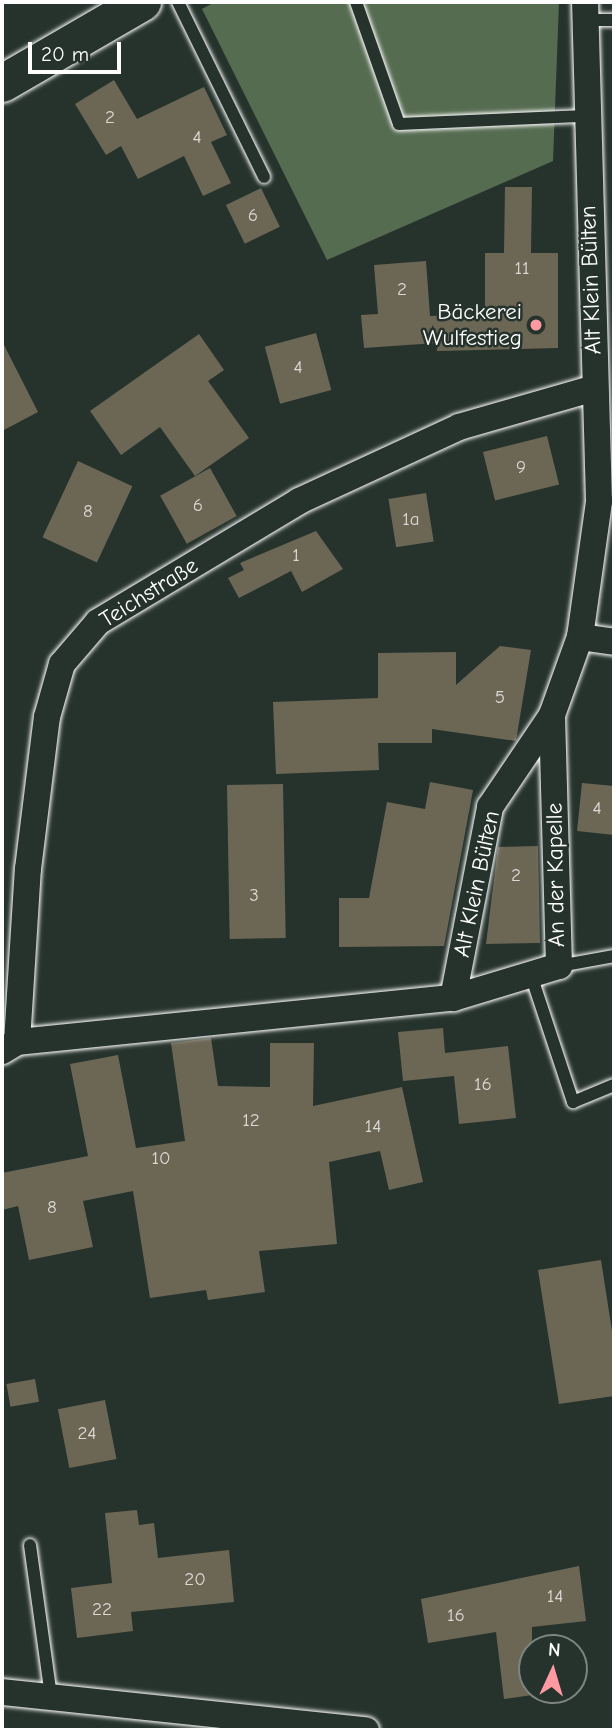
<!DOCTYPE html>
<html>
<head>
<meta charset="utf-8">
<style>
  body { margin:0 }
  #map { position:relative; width:616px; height:1732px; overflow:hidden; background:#26332d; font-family:"Comic Neue",sans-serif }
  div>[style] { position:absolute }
  .green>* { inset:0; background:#566c51 }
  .building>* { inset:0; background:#6c6755; transform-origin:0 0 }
  .roads { filter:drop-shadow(0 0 2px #fff) drop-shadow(0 0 2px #fff) }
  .lane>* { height:12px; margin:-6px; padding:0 6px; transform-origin:6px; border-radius:6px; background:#26332d }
  .street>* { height:26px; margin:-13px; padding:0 13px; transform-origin:13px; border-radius:13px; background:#26332d }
  .secondary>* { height:37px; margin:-18.5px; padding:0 18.5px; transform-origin:18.5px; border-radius:18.5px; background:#26332d }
  .dots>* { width:19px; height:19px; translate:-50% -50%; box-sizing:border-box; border:4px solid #26332d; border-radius:50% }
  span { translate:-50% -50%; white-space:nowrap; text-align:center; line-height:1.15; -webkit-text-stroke:5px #26332d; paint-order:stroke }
  .number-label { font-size:19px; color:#dad9d4 }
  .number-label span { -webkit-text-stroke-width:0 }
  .street-label { font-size:23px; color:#fff }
  .poi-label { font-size:23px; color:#fff }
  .right { translate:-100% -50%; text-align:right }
  .frame { position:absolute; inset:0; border:4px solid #fff; pointer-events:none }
  .north { position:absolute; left:518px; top:1634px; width:70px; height:70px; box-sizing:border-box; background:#26332d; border:2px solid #7d8581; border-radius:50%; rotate:4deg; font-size:19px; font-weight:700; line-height:28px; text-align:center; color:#fff }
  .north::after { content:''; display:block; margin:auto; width:24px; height:32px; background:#ff9aa2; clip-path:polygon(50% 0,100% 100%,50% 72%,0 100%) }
  .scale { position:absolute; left:28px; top:42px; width:93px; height:32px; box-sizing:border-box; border:4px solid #fff; border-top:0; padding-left:9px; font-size:21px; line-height:24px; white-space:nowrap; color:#fff; -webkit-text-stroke:5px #26332d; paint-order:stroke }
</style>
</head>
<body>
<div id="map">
  <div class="green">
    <div style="clip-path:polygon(215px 2px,559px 2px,553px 161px,327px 260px,202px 9px)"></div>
  </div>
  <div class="building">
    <div style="clip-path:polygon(114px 80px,137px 119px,204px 87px,227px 135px,211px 142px,231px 183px,203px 196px,184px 156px,138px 179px,121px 146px,106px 155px,75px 104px)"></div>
    <div style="clip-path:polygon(505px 187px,532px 187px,531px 253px,558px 253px,558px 348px,437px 351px,436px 343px,364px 348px,361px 315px,378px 314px,374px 265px,426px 261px,430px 316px,485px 314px,485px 253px,504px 253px)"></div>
    <div style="left:261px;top:188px;width:43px;height:39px;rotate:64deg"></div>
    <div style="left:316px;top:333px;width:59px;height:53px;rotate:75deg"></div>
    <div style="clip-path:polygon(199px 334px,224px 370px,208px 381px,249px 438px,195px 476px,160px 427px,121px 455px,90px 411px)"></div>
    <div style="clip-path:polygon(2px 341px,38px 412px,2px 431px)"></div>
    <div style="left:547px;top:436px;width:50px;height:66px;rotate:76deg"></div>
    <div style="left:78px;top:461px;width:60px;height:84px;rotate:25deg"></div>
    <div style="left:210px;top:468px;width:55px;height:57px;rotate:61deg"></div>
    <div style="left:426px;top:493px;width:49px;height:38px;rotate:81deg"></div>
    <div style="clip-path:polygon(316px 531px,343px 569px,302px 592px,291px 571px,239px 598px,228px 578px,244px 570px,240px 563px)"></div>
    <div style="clip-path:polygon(500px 646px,531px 650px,516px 741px,432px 729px,432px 743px,378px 743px,379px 770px,276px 774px,273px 702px,378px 698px,378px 653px,456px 652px,456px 685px)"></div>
    <div style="clip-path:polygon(430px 782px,473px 790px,444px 946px,339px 947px,339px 898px,369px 898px,387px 802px,425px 809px)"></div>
    <div style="clip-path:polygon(582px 783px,614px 786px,614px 835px,577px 831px)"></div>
    <div style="left:283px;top:784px;width:154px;height:56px;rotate:89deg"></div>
    <div style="clip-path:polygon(538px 846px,540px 943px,486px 944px,498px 847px)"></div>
    <div style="clip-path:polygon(443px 1028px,445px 1053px,508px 1046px,516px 1118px,459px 1124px,454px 1076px,403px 1081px,398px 1032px)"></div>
    <div style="clip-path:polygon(211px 1038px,218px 1086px,270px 1087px,270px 1043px,314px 1043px,313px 1106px,402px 1087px,423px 1182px,389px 1190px,380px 1151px,329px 1162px,337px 1244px,259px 1251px,265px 1292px,208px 1300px,206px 1290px,150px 1298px,133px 1191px,83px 1201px,93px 1247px,29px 1260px,18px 1206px,2px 1210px,2px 1173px,88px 1156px,70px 1064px,118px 1055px,136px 1148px,185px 1141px,171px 1043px)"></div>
    <div style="clip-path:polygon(601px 1260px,614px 1344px,614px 1396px,559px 1404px,538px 1270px)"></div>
    <div style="left:35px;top:1379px;width:23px;height:29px;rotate:80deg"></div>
    <div style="left:105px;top:1400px;width:60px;height:48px;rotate:79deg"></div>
    <div style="clip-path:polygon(137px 1510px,139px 1525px,154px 1523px,158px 1558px,229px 1550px,234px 1602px,131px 1612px,133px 1631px,77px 1638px,71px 1588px,112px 1583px,105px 1513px)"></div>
    <div style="clip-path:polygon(579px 1566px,586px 1621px,532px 1627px,532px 1695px,504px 1699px,496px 1632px,428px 1643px,421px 1599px)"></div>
  </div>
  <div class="roads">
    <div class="lane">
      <div style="left:178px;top:2px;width:195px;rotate:63.8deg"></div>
      <div style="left:356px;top:2px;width:129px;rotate:70.6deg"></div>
      <div style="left:399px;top:124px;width:186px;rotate:-2.5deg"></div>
      <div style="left:586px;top:20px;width:28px"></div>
      <div style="left:559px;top:966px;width:56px;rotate:-10.3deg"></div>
      <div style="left:531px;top:975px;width:134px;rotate:71.7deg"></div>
      <div style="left:573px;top:1102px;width:44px;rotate:-22.5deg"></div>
      <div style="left:30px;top:1545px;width:153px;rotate:82.1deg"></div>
    </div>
    <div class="street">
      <div style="left:580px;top:637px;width:34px;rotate:8deg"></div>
      <div style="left:453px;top:998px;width:111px;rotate:-16.8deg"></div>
      <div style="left:559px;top:966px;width:251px;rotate:-91.6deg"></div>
      <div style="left:17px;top:1042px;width:173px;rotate:-86.4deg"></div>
      <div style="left:28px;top:869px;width:153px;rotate:-82.9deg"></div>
      <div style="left:47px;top:717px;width:55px;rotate:-74.2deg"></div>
      <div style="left:62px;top:664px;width:55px;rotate:-49.4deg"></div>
      <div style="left:98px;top:622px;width:235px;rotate:-31deg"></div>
      <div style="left:299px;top:501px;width:176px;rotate:-24.8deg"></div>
      <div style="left:459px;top:427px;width:141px;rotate:-16deg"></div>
      <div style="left:2px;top:1051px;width:17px;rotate:-31deg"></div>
      <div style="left:17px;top:1042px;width:438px;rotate:-5.8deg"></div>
      <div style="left:453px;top:998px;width:195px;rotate:-79deg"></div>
      <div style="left:490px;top:807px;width:111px;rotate:-56deg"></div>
      <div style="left:552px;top:715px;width:83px;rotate:-70.3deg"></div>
      <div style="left:580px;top:637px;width:137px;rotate:-82deg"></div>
      <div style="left:599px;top:501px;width:499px;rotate:-91.6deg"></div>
      <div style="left:2px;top:1692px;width:366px;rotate:6deg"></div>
    </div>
    <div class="secondary">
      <div style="left:2px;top:83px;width:162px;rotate:-30.1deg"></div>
    </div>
  </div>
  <div class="dots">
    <div style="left:536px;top:325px;background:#ff9aa2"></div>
  </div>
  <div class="number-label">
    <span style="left:110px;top:118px">2</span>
    <span style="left:197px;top:138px">4</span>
    <span style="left:253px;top:216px">6</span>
    <span style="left:522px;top:269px">11</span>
    <span style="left:402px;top:290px">2</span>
    <span style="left:298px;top:368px">4</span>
    <span style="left:521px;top:468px">9</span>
    <span style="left:198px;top:506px">6</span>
    <span style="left:88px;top:512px">8</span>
    <span style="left:411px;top:520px">1a</span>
    <span style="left:296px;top:556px">1</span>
    <span style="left:500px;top:698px">5</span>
    <span style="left:597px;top:809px">4</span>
    <span style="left:516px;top:876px">2</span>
    <span style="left:254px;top:896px">3</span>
    <span style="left:483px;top:1085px">16</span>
    <span style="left:251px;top:1121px">12</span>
    <span style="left:373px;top:1127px">14</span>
    <span style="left:161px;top:1159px">10</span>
    <span style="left:52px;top:1208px">8</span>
    <span style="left:87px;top:1434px">24</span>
    <span style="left:195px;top:1580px">20</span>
    <span style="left:555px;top:1597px">14</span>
    <span style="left:102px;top:1610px">22</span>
    <span style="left:456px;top:1616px">16</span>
  </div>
  <div class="street-label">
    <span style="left:591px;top:280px;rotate:-92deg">Alt Klein Bülten</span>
    <span style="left:149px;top:593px;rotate:-32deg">Teichstraße</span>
    <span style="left:556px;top:875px;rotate:-91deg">An der Kapelle</span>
    <span style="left:477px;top:884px;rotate:-78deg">Alt Klein Bülten</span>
  </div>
  <div class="poi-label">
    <span class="right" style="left:522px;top:325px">Bäckerei<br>Wulfestieg</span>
  </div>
  <div class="frame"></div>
  <div class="north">N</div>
  <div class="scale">20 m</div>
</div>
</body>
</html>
